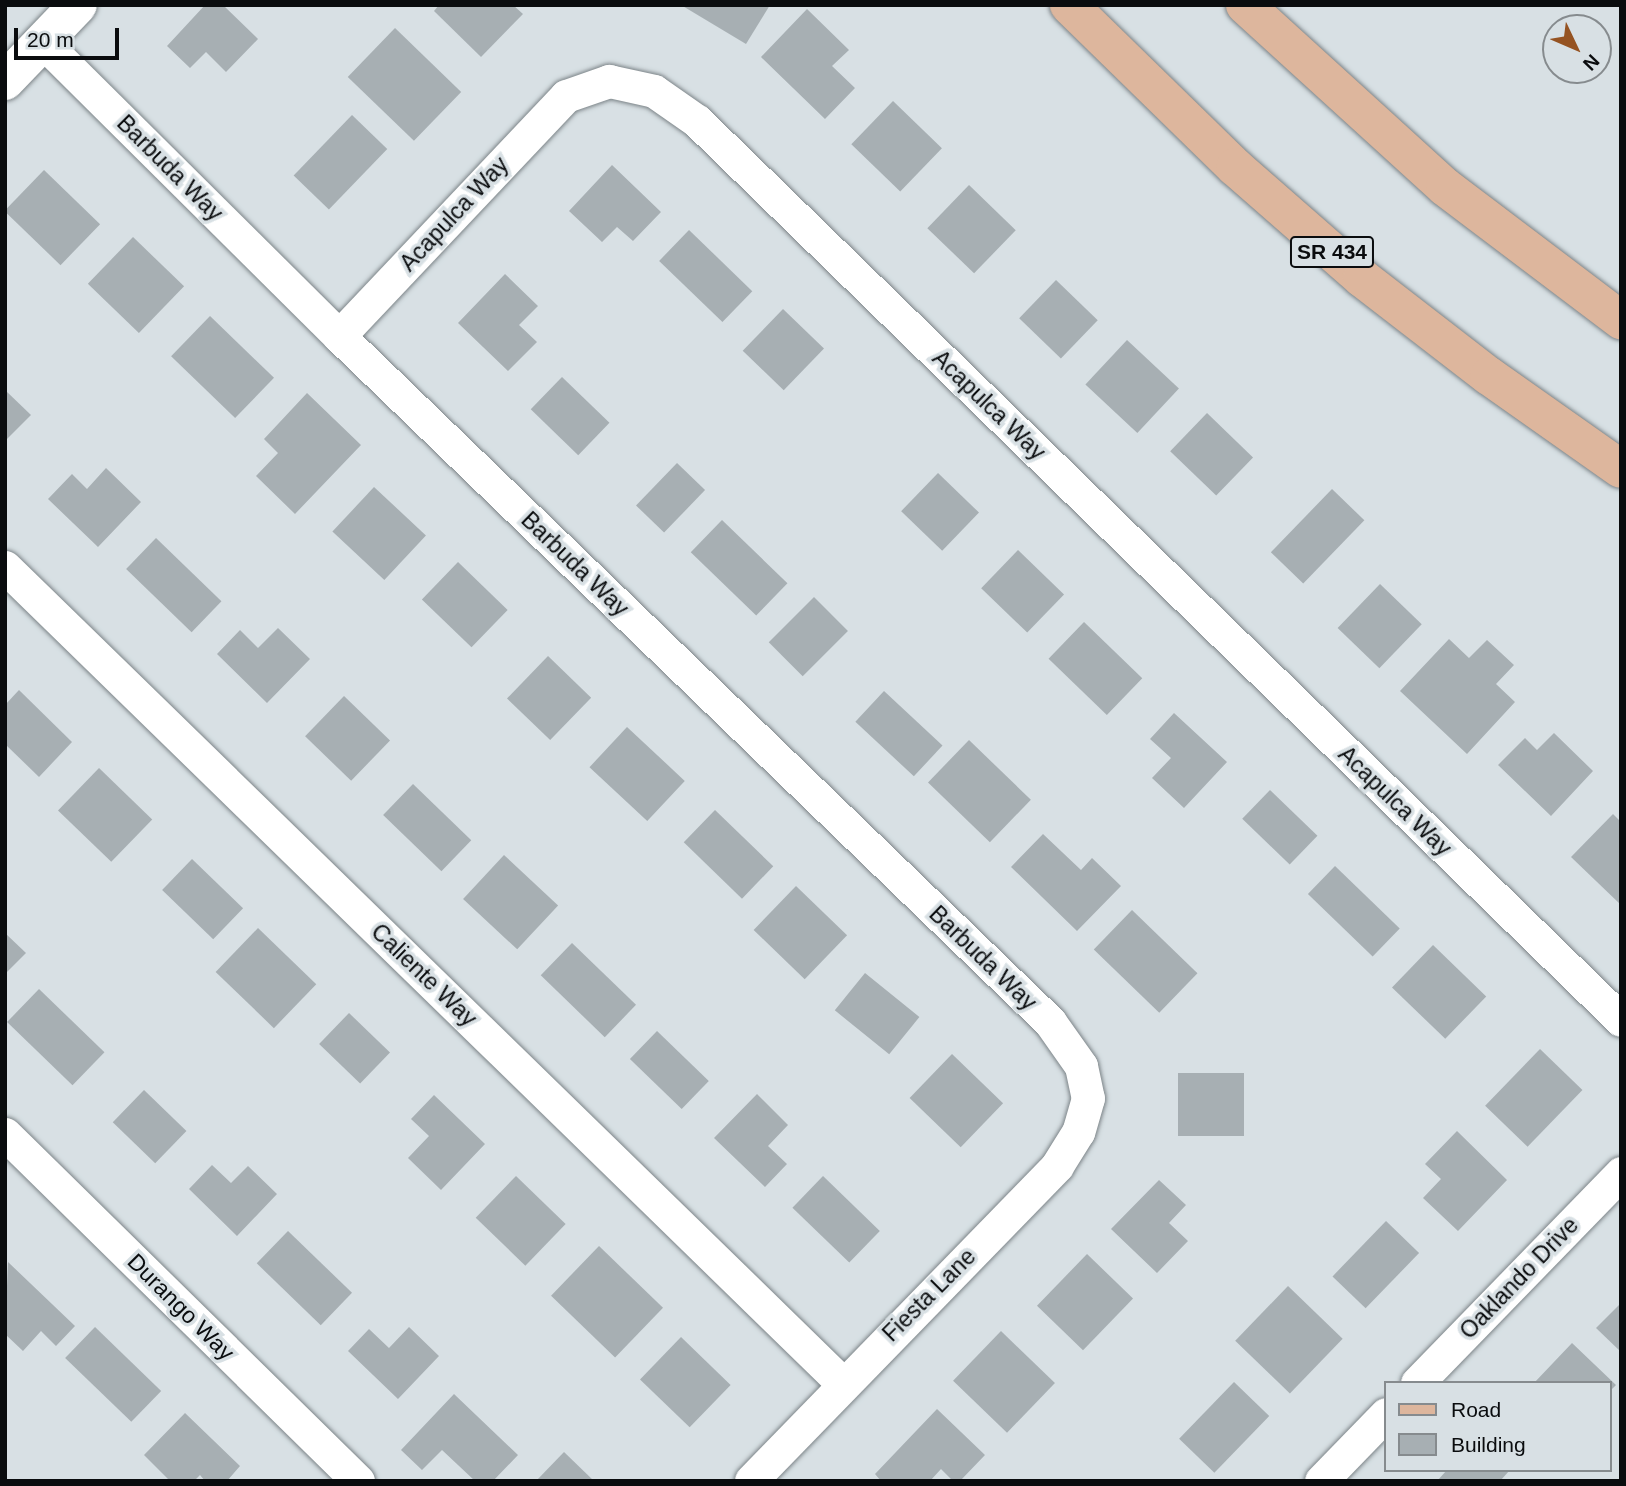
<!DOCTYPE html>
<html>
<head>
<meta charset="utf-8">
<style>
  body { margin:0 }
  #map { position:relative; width:1626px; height:1486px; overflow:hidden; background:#d8e0e4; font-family:Arial,sans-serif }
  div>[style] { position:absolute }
  .building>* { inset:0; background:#a7afb3; transform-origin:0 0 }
  .roads { filter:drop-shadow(0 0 2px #7c8488) drop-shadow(0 0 2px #7c8488) }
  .street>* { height:33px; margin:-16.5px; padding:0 16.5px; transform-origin:16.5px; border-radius:16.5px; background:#fff }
  .secondary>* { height:38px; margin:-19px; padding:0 19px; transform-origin:19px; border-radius:19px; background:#fff }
  .primary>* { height:38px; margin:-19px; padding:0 19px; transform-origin:19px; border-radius:19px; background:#ddb69d }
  span { translate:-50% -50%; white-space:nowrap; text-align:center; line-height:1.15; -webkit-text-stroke:7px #d8e0e4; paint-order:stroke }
  .shield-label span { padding:2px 5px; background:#d8e0e4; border:2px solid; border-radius:5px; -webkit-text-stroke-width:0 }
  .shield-label { font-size:21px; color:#0a0c0e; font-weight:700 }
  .street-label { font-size:23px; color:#0a0c0e }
  .frame { position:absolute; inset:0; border:7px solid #0a0c0e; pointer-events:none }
  .legend { position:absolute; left:1384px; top:1381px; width:228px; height:91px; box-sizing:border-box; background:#d8e0e4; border:2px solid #868b8e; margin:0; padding:9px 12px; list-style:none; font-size:21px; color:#0a0c0e }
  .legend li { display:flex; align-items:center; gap:14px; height:35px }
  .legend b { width:35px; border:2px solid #868b8e }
  .north { position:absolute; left:1542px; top:14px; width:70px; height:70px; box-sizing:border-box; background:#d8e0e4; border:2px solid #868b8e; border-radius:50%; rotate:134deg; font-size:19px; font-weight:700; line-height:28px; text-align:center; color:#0a0c0e }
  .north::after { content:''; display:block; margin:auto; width:24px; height:32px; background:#955322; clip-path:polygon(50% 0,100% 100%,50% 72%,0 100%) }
  .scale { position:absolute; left:14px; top:28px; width:105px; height:32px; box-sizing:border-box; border:4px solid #0a0c0e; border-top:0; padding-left:9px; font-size:21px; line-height:24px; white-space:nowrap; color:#0a0c0e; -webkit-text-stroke:5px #d8e0e4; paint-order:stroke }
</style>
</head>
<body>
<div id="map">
  <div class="building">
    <div style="clip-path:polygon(205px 5px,223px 5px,258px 39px,226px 72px,206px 52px,190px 68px,167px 46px)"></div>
    <div style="clip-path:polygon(439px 5px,513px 5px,523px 14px,481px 57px,434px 11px)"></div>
    <div style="clip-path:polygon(681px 5px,770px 5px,746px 44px)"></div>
    <div style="clip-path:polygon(807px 9px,849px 50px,832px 66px,855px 88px,825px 119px,761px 57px)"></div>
    <div style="left:395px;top:28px;width:92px;height:68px;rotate:44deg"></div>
    <div style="left:893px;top:101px;width:68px;height:60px;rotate:44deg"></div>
    <div style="left:352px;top:115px;width:49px;height:84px;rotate:44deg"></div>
    <div style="clip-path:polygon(612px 165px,661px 212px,633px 241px,617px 227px,602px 242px,569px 211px)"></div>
    <div style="left:44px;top:170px;width:78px;height:57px;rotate:44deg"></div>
    <div style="left:969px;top:185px;width:65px;height:60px;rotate:44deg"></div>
    <div style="left:689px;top:230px;width:88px;height:43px;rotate:44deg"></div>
    <div style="left:133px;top:237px;width:71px;height:65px;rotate:44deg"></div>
    <div style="clip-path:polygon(505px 274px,538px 306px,519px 325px,537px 342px,508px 371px,458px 323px)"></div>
    <div style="left:1056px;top:280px;width:58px;height:53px;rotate:44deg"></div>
    <div style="left:783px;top:309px;width:57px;height:58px;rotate:44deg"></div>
    <div style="left:210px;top:316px;width:89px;height:56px;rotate:44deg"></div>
    <div style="left:1127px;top:340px;width:71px;height:61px;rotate:43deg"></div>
    <div style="left:562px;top:377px;width:66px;height:45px;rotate:44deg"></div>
    <div style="clip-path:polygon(5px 390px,31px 415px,5px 441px)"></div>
    <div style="clip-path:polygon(307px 393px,361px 445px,295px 514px,256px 476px,278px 453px,264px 439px)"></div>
    <div style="left:1207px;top:413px;width:64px;height:53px;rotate:44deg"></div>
    <div style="left:677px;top:463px;width:39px;height:59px;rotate:44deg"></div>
    <div style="clip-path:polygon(106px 468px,141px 502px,98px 547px,48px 499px,72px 474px,87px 489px)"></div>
    <div style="left:938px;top:473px;width:57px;height:53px;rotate:44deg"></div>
    <div style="left:374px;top:487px;width:71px;height:61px;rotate:43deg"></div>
    <div style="left:1332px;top:489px;width:45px;height:88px;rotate:44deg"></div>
    <div style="left:722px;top:520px;width:91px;height:45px;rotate:44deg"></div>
    <div style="left:156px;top:538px;width:91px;height:43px;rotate:44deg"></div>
    <div style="left:1018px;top:550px;width:64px;height:53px;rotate:44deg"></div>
    <div style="left:458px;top:562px;width:69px;height:52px;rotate:44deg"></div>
    <div style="left:1380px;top:584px;width:58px;height:61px;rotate:44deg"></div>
    <div style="left:814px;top:597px;width:48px;height:64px;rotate:45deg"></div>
    <div style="left:1084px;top:622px;width:81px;height:51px;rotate:44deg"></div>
    <div style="clip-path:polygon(278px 628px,310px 659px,267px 703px,217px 654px,240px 630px,258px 648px)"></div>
    <div style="clip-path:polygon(1449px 639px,1469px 658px,1487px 640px,1514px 665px,1496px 684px,1515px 702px,1467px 754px,1400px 691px)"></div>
    <div style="left:548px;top:656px;width:60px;height:59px;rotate:44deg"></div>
    <div style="clip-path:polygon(19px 690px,72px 742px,39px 777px,5px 744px,5px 705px)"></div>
    <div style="left:884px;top:691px;width:80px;height:42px;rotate:43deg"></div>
    <div style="left:344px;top:696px;width:64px;height:56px;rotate:44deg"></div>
    <div style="clip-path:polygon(1174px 713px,1227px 762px,1184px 808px,1152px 778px,1171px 758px,1150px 739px)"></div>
    <div style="left:627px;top:727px;width:79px;height:55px;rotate:43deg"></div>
    <div style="clip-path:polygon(1554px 733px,1593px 771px,1551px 816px,1498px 765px,1525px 738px,1537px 750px)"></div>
    <div style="left:969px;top:740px;width:86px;height:59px;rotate:44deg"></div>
    <div style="left:99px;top:768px;width:74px;height:59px;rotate:44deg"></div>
    <div style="left:413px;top:784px;width:81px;height:43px;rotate:44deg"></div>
    <div style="left:1270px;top:790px;width:66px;height:40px;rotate:44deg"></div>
    <div style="left:715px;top:810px;width:81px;height:45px;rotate:44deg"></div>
    <div style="clip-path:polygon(1613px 814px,1621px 822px,1621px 905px,1571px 857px)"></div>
    <div style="clip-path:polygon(1043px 834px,1081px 870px,1092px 858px,1121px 886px,1077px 931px,1011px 867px)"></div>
    <div style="left:504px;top:855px;width:74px;height:60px;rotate:43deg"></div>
    <div style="left:192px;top:859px;width:71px;height:43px;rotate:44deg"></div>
    <div style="left:1335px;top:866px;width:90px;height:39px;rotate:44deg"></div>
    <div style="left:796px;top:886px;width:71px;height:61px;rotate:44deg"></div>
    <div style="left:1132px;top:910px;width:91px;height:55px;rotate:44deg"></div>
    <div style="left:258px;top:928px;width:81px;height:61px;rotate:44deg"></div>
    <div style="clip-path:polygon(5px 933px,26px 953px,5px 974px)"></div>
    <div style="left:572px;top:943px;width:89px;height:45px;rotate:44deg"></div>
    <div style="left:1433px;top:945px;width:74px;height:59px;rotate:44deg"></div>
    <div style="left:865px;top:973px;width:70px;height:48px;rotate:39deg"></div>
    <div style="left:39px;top:989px;width:91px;height:46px;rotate:44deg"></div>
    <div style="left:349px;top:1013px;width:57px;height:43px;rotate:44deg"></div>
    <div style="left:657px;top:1031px;width:72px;height:39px;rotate:44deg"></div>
    <div style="left:1540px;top:1049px;width:59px;height:79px;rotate:44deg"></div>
    <div style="left:952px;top:1054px;width:71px;height:61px;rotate:44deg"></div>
    <div style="left:1244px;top:1073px;width:63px;height:66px;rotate:90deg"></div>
    <div style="left:144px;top:1090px;width:59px;height:45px;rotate:44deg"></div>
    <div style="clip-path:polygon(757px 1094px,788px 1125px,768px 1146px,787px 1164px,765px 1187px,714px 1138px)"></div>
    <div style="clip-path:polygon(434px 1095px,485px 1144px,441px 1190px,408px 1158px,429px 1136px,411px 1119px)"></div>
    <div style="clip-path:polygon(1457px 1131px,1507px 1180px,1458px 1231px,1423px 1198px,1441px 1179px,1425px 1164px)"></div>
    <div style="clip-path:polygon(212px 1165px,231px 1183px,248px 1166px,277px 1194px,237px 1236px,189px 1189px)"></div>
    <div style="left:516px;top:1176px;width:69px;height:58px;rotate:44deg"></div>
    <div style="left:823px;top:1176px;width:79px;height:44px;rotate:44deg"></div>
    <div style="clip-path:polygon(1159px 1180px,1186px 1205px,1169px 1223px,1188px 1241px,1157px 1273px,1111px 1229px)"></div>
    <div style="left:1386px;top:1221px;width:46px;height:77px;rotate:44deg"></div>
    <div style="left:288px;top:1231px;width:89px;height:45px;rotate:44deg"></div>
    <div style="left:599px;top:1246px;width:89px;height:69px;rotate:44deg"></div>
    <div style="left:1087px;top:1254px;width:64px;height:72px;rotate:44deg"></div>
    <div style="clip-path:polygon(8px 1262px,75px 1326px,56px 1346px,41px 1331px,23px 1351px,5px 1334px)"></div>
    <div style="left:1288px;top:1286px;width:76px;height:76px;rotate:44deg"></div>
    <div style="clip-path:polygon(1621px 1303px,1621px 1352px,1596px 1328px)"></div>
    <div style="left:95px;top:1327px;width:92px;height:43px;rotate:44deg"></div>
    <div style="clip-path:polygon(409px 1327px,439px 1356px,398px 1399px,348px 1351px,369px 1329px,389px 1348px)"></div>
    <div style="left:1001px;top:1331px;width:75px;height:69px;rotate:44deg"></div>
    <div style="left:681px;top:1337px;width:69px;height:59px;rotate:44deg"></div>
    <div style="clip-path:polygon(1572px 1343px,1616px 1385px,1610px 1391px,1610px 1383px,1534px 1383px)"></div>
    <div style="left:1234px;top:1382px;width:49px;height:79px;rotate:44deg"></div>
    <div style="clip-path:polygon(454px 1394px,518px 1455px,493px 1481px,475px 1481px,442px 1450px,422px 1470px,401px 1450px)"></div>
    <div style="clip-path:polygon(937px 1409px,985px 1455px,960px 1481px,953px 1481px,941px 1469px,930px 1481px,881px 1481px,875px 1474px)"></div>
    <div style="clip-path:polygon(185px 1413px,240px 1466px,227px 1481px,205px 1481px,200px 1475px,194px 1481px,170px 1481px,144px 1455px)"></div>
    <div style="clip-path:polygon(564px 1452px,594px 1481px,536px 1481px)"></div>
    <div style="clip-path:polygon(1447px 1470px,1510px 1470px,1500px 1481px,1437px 1481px)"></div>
  </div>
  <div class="roads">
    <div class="street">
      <div style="left:43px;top:42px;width:417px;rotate:44.8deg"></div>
      <div style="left:339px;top:336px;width:988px;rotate:43.97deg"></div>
      <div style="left:1050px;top:1022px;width:54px;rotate:54.8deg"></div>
      <div style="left:1081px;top:1066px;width:33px;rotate:78deg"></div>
      <div style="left:1088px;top:1098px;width:35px;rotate:106deg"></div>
      <div style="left:1078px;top:1132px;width:40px;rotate:122deg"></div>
      <div style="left:1057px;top:1166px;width:439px;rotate:134.2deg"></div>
      <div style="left:339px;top:336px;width:330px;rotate:-46.6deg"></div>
      <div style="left:566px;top:96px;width:46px;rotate:-19.2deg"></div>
      <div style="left:609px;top:81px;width:46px;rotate:12.5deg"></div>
      <div style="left:654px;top:91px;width:52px;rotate:34.9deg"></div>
      <div style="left:697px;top:121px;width:1289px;rotate:44.21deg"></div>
      <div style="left:5px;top:567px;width:1169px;rotate:44.27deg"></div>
      <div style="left:5px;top:1134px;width:495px;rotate:44.5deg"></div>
      <div style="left:1417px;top:1383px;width:293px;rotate:-45.8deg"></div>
      <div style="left:1321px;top:1481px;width:93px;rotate:-45.9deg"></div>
    </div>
    <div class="secondary">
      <div style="left:5px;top:81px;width:105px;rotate:-46.2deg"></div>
    </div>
    <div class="primary">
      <div style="left:1069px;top:5px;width:232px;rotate:44.3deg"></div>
      <div style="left:1235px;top:167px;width:169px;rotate:41.2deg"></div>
      <div style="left:1362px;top:278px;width:160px;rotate:37.7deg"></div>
      <div style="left:1489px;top:376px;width:161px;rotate:35.2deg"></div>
      <div style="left:1245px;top:5px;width:270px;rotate:42.3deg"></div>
      <div style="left:1445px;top:187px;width:221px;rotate:37.1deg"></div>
    </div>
  </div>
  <div class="shield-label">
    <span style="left:1332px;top:252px">SR 434</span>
  </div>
  <div class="street-label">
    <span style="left:170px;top:168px;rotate:45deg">Barbuda Way</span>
    <span style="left:454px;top:214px;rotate:-47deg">Acapulca Way</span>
    <span style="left:989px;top:405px;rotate:44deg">Acapulca Way</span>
    <span style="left:575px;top:564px;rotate:44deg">Barbuda Way</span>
    <span style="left:1395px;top:801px;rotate:44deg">Acapulca Way</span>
    <span style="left:983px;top:958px;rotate:44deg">Barbuda Way</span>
    <span style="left:424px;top:975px;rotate:44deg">Caliente Way</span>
    <span style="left:1519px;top:1278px;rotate:-46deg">Oaklando Drive</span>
    <span style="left:929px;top:1295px;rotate:-45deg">Fiesta Lane</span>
    <span style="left:181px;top:1307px;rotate:45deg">Durango Way</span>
  </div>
  <div class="frame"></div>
  <ul class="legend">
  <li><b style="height:9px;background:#ddb69d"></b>Road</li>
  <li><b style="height:19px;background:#a7afb3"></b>Building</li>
  </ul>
  <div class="north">N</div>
  <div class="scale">20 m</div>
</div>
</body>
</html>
